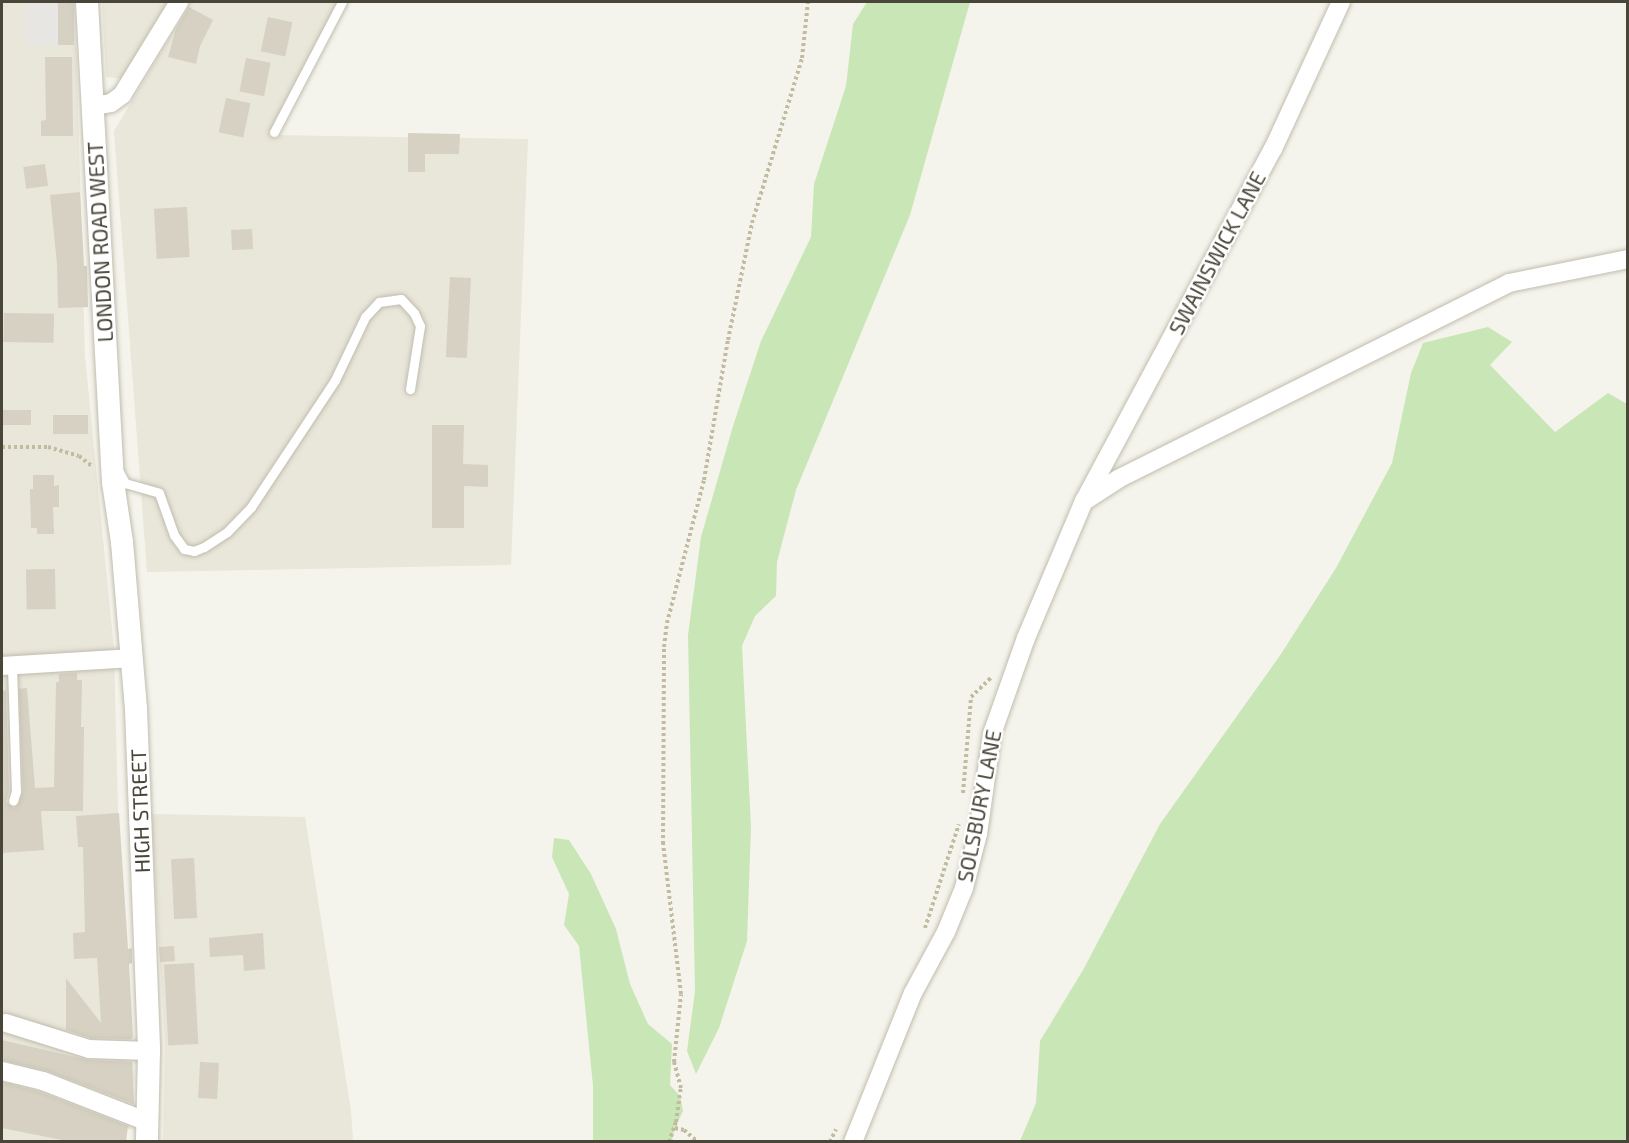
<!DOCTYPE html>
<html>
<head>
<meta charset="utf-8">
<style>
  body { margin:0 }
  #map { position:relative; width:1629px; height:1143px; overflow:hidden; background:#f5f4ec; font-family:"Exo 2",sans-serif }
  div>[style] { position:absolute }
  .residential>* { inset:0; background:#e9e6da }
  .green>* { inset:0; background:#c9e6b7 }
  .parking>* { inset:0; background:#e7e6e3; transform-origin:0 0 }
  .building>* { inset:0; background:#d6d1c2; transform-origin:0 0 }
  .path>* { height:4px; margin-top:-2px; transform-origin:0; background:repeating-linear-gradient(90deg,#c1bba0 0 3px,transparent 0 6px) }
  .roads { filter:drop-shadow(0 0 2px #c0bdae) drop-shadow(0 0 2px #c0bdae) }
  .service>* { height:9px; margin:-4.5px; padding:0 4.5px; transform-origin:4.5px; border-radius:4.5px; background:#fff }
  .minor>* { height:18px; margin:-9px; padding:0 9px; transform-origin:9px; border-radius:9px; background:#fff }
  .tertiary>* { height:22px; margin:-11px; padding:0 11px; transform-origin:11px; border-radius:11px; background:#fff }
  span { translate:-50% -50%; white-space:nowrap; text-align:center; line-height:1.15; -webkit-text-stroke:4.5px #fff; paint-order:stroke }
  .street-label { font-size:21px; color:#494639 }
  .frame { position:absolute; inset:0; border:3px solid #494639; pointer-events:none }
</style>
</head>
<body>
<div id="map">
  <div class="residential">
    <div style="clip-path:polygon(2px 2px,75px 2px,85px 356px,114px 649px,118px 813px,134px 1078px,130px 1129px,99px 1125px,96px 1141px,2px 1142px)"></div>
    <div style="clip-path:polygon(102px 2px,168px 2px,123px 79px,106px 77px)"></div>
    <div style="clip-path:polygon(191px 2px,348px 2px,270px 135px,528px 139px,511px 565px,147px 572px,114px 131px)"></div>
    <div style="clip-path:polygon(151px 814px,305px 817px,351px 1111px,353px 1141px,163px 1141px,165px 1045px)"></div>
  </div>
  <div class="green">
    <div style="clip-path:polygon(867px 2px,970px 2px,910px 215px,796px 490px,777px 562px,776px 596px,755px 616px,742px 646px,751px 827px,747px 941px,719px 1028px,696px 1074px,687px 1051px,695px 991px,688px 635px,701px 537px,733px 426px,761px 341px,811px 237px,814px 184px,846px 86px,853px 24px)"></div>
    <div style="clip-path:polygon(1488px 327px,1512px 342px,1490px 365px,1555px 432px,1608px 393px,1627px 404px,1627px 1141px,1020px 1141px,1036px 1103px,1040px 1041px,1083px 970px,1160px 824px,1281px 654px,1336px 568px,1392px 463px,1411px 373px,1423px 343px)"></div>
    <div style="clip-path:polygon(554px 838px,569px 840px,591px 874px,616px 929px,630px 984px,648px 1024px,672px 1044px,670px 1085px,680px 1096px,683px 1111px,675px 1128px,672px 1139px,676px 1141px,593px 1141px,593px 1086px,579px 946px,564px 925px,569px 894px,552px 857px)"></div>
  </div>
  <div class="parking">
    <div style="left:24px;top:2px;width:34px;height:43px"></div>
  </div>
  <div class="building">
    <div style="left:58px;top:2px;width:16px;height:43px"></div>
    <div style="clip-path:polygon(189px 7px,213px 20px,200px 46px,196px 64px,168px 57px,176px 29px)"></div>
    <div style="left:268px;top:17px;width:25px;height:35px;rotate:12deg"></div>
    <div style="clip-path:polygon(45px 57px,72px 57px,73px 136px,41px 136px,41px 121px,46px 120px)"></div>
    <div style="left:246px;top:58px;width:25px;height:34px;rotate:11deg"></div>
    <div style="left:226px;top:98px;width:25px;height:35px;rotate:12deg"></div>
    <div style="clip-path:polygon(408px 133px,460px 134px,459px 154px,425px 154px,425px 172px,408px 172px)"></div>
    <div style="left:45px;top:164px;width:22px;height:22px;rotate:82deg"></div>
    <div style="clip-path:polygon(80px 192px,84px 266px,87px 266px,88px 307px,58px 308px,57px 264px,50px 195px)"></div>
    <div style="left:187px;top:207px;width:50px;height:33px;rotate:87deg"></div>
    <div style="left:252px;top:229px;width:20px;height:21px;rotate:87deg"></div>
    <div style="left:450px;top:277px;width:21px;height:80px;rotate:3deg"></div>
    <div style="left:4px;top:313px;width:50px;height:29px;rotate:1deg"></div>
    <div style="left:31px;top:410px;width:15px;height:29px;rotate:90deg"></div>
    <div style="left:88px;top:415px;width:19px;height:35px;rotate:90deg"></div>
    <div style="clip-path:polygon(432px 425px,464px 425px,463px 464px,488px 465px,488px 487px,464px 486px,464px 528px,432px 528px)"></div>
    <div style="clip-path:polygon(33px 475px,54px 475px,54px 486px,59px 485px,59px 507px,53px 507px,54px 534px,37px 534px,37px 528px,31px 528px,30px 489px,33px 489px)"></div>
    <div style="left:55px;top:569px;width:40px;height:29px;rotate:89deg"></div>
    <div style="clip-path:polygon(77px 673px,77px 680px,82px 680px,81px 727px,84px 727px,83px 811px,41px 811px,44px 850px,2px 853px,2px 691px,6px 690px,9px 790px,6px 802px,14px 808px,19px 803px,23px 791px,19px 689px,27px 688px,35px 788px,54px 787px,56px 682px,59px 682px,59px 674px)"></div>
    <div style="clip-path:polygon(119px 813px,128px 949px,132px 948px,132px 963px,129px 964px,133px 1037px,131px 1039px,91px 1038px,66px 1030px,66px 978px,101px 1023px,97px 958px,74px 959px,73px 933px,85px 932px,83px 847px,78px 847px,76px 816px)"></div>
    <div style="left:194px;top:858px;width:60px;height:23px;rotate:87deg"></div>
    <div style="clip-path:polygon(263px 933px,265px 969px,244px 971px,243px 955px,210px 957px,209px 938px)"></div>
    <div style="left:174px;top:946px;width:15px;height:15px;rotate:86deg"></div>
    <div style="left:194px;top:963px;width:81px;height:30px;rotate:87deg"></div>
    <div style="clip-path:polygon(2px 1040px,88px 1060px,132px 1062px,134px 1104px,47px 1071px,2px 1060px)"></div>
    <div style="left:200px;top:1062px;width:19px;height:36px;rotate:3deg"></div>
    <div style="clip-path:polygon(2px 1082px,40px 1092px,128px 1126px,126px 1142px,72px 1142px,2px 1128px)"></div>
  </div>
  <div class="path">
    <div style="left:2px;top:447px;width:46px"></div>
    <div style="left:48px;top:447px;width:32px;rotate:16deg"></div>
    <div style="left:79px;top:456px;width:16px;rotate:38deg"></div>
    <div style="left:963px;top:793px;width:96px;rotate:-85.2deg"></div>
    <div style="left:971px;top:697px;width:29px;rotate:-44deg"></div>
    <div style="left:925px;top:928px;width:109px;rotate:-71.9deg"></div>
    <div style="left:675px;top:1128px;width:9px;rotate:13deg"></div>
    <div style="left:684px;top:1130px;width:18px;rotate:41deg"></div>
    <div style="left:669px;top:1142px;width:21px;rotate:-71deg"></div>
    <div style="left:676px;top:1122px;width:34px;rotate:-82deg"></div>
    <div style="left:681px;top:1088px;width:27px;rotate:-105deg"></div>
    <div style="left:674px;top:1062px;width:68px;rotate:-84.1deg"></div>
    <div style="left:681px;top:994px;width:151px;rotate:-96.8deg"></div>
    <div style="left:663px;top:844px;width:197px;rotate:-89.7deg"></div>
    <div style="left:664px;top:647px;width:24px;rotate:-83deg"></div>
    <div style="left:667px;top:623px;width:148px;rotate:-75.5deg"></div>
    <div style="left:704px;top:480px;width:142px;rotate:-80.3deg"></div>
    <div style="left:728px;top:340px;width:119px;rotate:-78.4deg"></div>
    <div style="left:752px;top:223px;width:172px;rotate:-73.1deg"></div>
    <div style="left:802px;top:58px;width:56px;rotate:-83.9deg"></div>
    <div style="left:830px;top:1142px;width:14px;rotate:-65deg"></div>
  </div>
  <div class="roads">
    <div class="service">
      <div style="left:274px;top:132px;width:147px;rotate:-62.4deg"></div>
      <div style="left:119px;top:472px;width:13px;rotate:61deg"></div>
      <div style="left:125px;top:483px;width:35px;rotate:16deg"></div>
      <div style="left:159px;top:493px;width:45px;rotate:70.3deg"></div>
      <div style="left:174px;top:535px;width:17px;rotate:54deg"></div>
      <div style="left:184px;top:549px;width:10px;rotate:11deg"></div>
      <div style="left:194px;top:551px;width:11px;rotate:-22deg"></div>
      <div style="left:204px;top:547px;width:27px;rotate:-33deg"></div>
      <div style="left:227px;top:532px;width:35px;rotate:-46deg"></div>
      <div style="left:251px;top:507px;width:152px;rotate:-56.5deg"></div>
      <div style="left:335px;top:380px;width:70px;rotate:-64.5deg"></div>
      <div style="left:365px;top:317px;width:21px;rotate:-47deg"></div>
      <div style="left:379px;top:302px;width:22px;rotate:-8deg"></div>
      <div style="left:401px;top:299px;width:19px;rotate:47deg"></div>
      <div style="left:414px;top:313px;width:14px;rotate:65deg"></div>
      <div style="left:420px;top:326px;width:64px;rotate:99deg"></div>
      <div style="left:12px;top:666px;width:125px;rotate:88.2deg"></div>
      <div style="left:16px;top:791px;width:10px;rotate:107deg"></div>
    </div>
    <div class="minor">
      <div style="left:93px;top:106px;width:18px;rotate:-9deg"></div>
      <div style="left:111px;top:103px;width:14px;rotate:-36deg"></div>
      <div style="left:122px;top:95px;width:109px;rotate:-58.5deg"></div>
      <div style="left:1086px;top:500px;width:38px;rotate:-33deg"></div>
      <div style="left:1118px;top:479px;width:437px;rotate:-26.6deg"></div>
      <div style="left:1509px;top:283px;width:121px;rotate:-11.4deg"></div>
      <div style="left:2px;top:666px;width:131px;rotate:-3.5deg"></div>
      <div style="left:6px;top:1023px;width:87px;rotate:17.4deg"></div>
      <div style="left:89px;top:1049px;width:60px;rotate:1.9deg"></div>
      <div style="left:2px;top:1071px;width:42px;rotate:13.7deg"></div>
      <div style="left:43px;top:1081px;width:113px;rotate:21.3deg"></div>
      <div style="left:853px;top:1142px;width:161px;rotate:-68.1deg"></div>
      <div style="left:913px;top:993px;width:69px;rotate:-61.6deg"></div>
      <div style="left:946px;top:932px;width:48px;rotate:-67.8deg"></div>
      <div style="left:964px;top:888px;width:56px;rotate:-75.5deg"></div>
      <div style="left:978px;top:834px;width:101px;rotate:-82deg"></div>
      <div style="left:992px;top:734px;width:102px;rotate:-70.5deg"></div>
      <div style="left:1026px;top:638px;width:149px;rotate:-67.1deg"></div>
      <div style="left:1084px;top:501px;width:400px;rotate:-61.8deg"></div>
      <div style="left:1273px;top:149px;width:162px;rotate:-65.2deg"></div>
    </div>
    <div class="tertiary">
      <div style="left:87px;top:2px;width:481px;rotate:86.9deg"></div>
      <div style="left:113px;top:482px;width:61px;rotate:81.5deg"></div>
      <div style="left:122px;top:542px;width:168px;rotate:85.2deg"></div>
      <div style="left:136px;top:709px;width:342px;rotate:87.8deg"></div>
      <div style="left:149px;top:1051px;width:91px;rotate:91.3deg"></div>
    </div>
  </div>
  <div class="street-label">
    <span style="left:100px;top:242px;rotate:-93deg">LONDON ROAD WEST</span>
    <span style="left:1217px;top:253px;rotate:-62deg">SWAINSWICK LANE</span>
    <span style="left:979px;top:806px;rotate:-79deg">SOLSBURY LANE</span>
    <span style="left:140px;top:811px;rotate:-92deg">HIGH STREET</span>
  </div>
  <div class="frame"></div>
</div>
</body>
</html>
